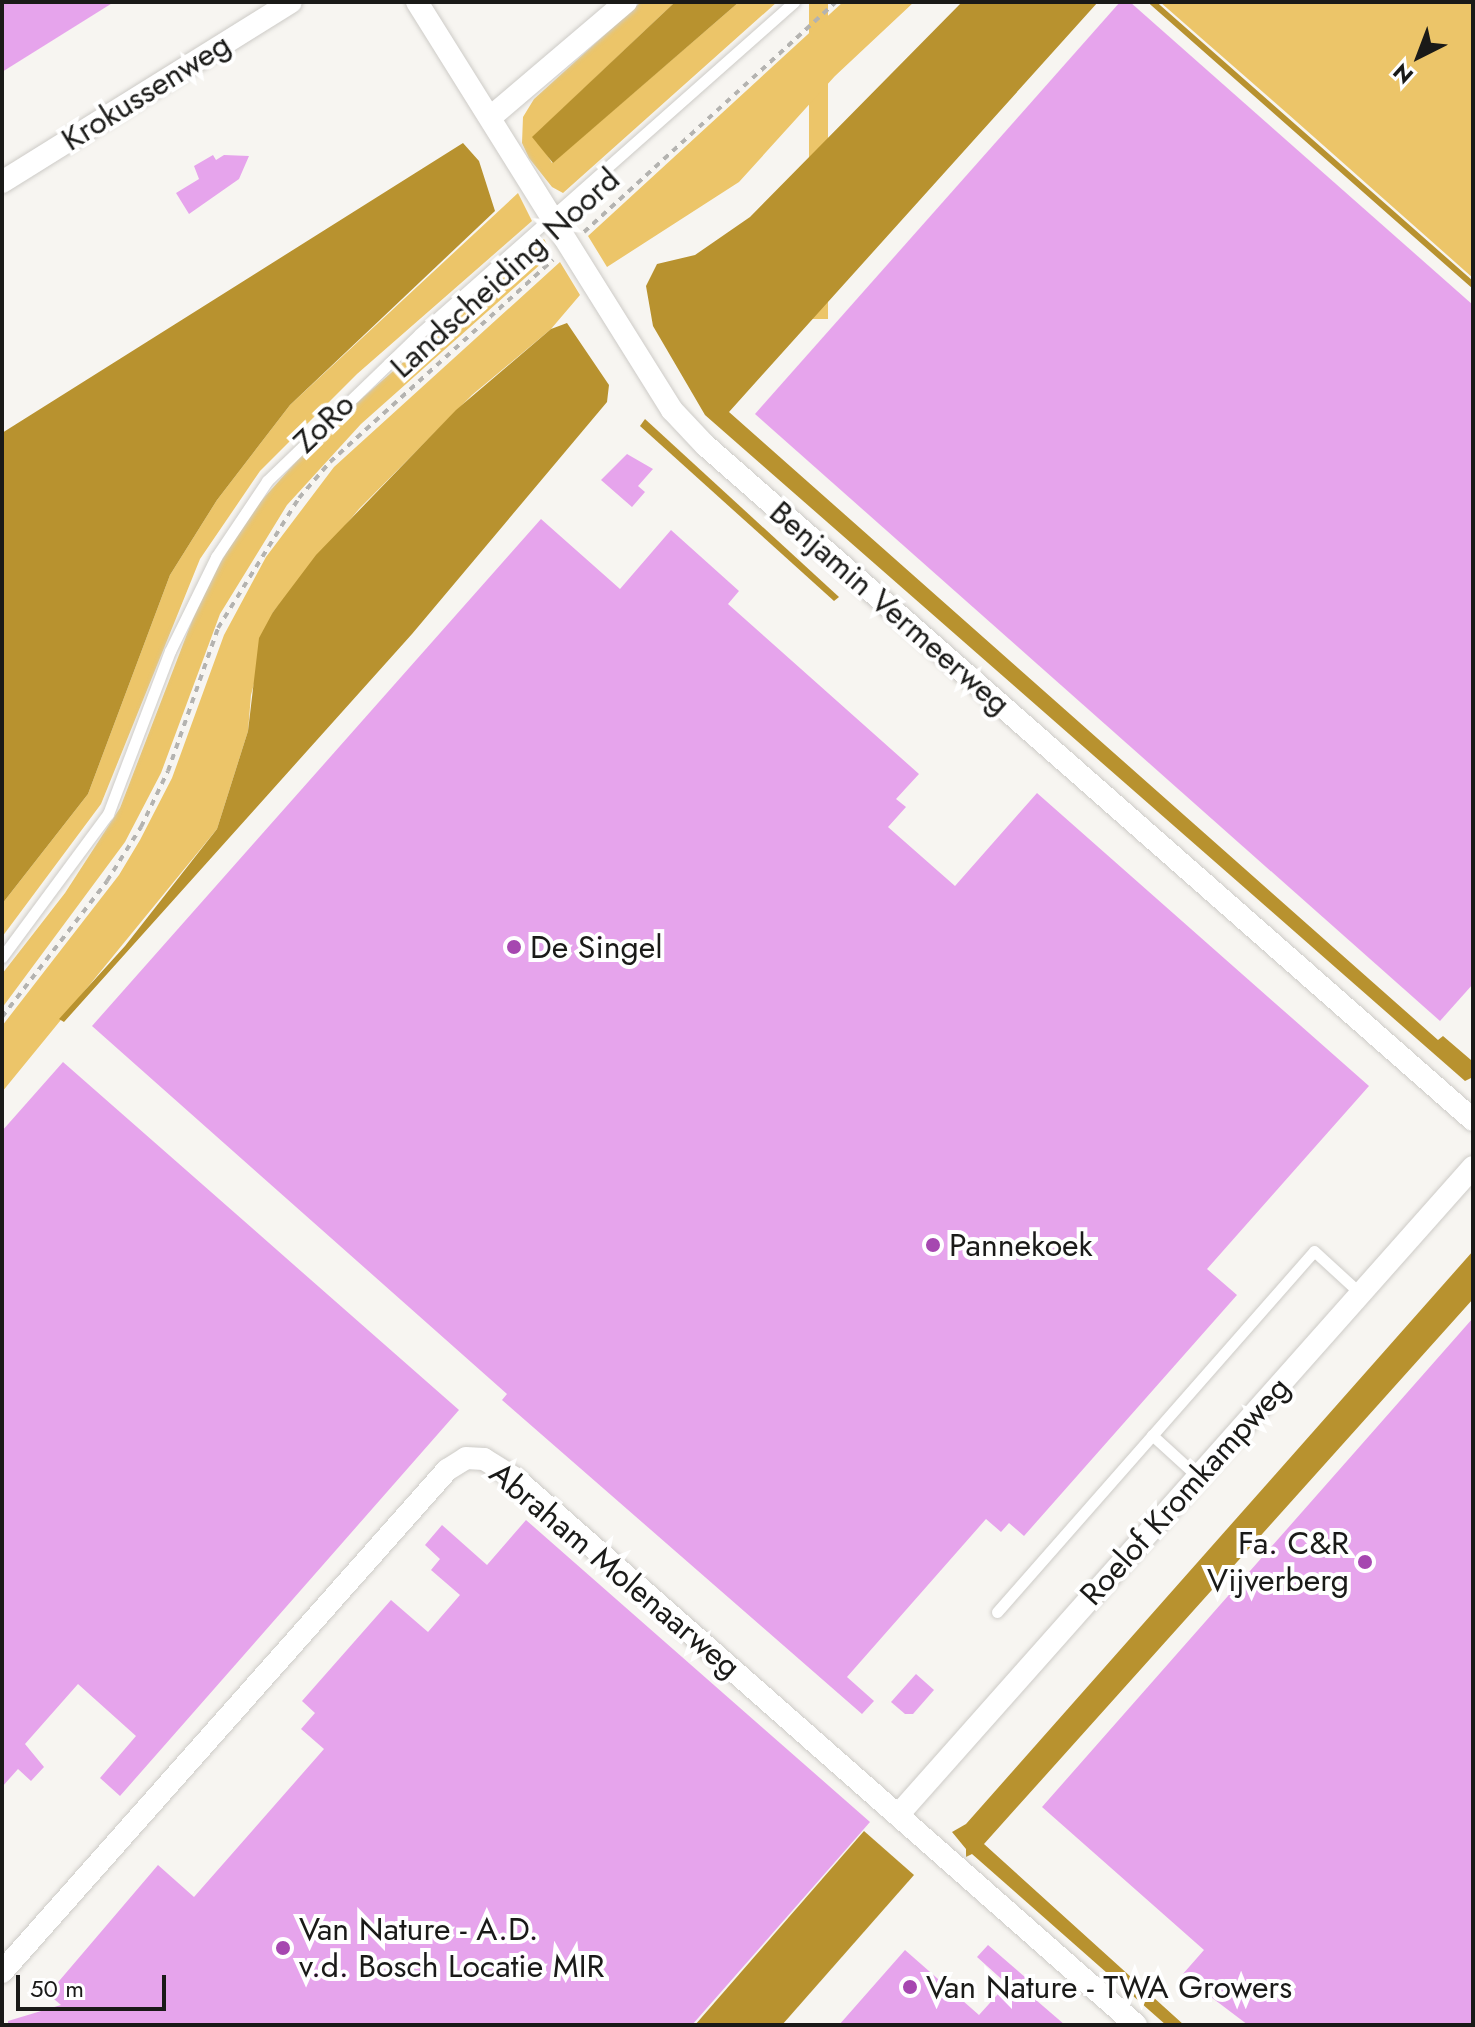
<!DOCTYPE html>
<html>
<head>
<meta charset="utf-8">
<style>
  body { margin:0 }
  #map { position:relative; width:1475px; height:2027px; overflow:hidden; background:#f7f5f1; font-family:Jost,sans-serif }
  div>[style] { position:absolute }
  .green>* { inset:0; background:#ecc569; transform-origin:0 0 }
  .water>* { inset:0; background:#b8922f }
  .stream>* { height:6px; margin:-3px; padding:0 3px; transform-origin:3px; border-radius:3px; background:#b8922f }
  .building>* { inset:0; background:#e6a4ec }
  .path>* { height:4px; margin-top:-2px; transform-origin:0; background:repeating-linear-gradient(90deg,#b4b3b0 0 6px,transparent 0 12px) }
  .roads { filter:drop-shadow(0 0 2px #cdcbc7) drop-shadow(0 0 2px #cdcbc7) }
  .service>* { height:11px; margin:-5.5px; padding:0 5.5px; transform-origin:5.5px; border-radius:5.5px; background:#fff }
  .minor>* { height:22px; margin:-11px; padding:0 11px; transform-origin:11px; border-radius:11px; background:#fff }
  .dots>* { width:22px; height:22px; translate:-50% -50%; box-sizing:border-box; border:4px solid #fff; border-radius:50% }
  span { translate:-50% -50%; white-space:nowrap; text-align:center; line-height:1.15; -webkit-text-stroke:8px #fff; paint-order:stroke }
  .street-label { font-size:32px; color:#1a1a18 }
  .poi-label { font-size:32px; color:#1a1a18 }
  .left { translate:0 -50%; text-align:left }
  .right { translate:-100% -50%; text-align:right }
  .frame { position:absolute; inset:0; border:4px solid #1a1a18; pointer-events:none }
  .north { position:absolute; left:1379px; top:16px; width:80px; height:80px; -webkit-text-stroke:6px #fff; paint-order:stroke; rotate:222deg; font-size:22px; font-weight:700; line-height:32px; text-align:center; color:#1a1a18 }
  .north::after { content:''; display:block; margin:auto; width:28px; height:36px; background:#1a1a18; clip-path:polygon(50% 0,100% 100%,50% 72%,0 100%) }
  .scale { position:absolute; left:16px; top:1975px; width:150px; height:36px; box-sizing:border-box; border:4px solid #1a1a18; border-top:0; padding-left:10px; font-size:24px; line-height:28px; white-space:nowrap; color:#1a1a18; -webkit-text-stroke:6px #fff; paint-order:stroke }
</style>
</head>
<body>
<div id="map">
  <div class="green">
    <div style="clip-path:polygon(641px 2px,675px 2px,535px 135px,552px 163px,739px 2px,777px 2px,563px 193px,552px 187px,529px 158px,522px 143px,523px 117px,534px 99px)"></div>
    <div style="left:809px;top:2px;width:19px;height:317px"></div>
    <div style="clip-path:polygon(843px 2px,914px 2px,835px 76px,739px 182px,607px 267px,588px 236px)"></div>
    <div style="clip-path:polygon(1160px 2px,1473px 2px,1473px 278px,1288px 114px)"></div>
    <div style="clip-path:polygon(518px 193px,532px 221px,357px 374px,260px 471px,200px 559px,101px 804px,2px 937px,2px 904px,88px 794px,170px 575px,217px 500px,290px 405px)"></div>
    <div style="clip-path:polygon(544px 239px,552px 254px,361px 424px,287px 505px,220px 614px,161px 773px,125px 842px,2px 1008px,2px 974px,65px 893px,120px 808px,202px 595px,246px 518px,319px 436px)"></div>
    <div style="clip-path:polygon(560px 262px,580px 295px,551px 329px,472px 395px,359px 509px,273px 612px,251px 695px,248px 731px,217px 829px,2px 1092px,2px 1026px,119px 875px,140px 840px,172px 778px,224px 635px,266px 557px,334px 467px)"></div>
  </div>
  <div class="water">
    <div style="clip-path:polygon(675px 2px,739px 2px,553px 163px,532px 137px)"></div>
    <div style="clip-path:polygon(962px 2px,1098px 2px,729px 412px,1438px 1040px,1443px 1036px,1471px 1060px,1473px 1077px,1465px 1081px,705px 415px,653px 326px,646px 286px,657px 264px,695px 255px,750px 217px)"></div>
    <div style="clip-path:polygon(463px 143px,479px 161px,495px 211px,290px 405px,217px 500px,170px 575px,88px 794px,2px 904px,2px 433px)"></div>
    <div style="clip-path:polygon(567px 323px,609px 385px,607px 402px,412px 634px,64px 1022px,59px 1019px,125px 946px,217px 829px,248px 731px,259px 638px,273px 612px,316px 555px,456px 410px,551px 329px)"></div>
    <div style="clip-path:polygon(645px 419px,839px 597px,834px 601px,640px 426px)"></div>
    <div style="clip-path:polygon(1473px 1251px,1473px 1299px,984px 1844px,1184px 2025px,1166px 2025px,972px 1854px,966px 1857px,966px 1849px,952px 1832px,966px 1824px)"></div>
    <div style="clip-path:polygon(864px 1831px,914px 1875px,782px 2025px,695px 2025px)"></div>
  </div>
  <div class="stream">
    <div style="left:1152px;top:2px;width:428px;rotate:41.4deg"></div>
  </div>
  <div class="building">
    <div style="clip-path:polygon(2px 2px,114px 2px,2px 72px)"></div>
    <div style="clip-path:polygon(1120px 2px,1130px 2px,1473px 305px,1473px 984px,1440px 1021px,755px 414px)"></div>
    <div style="clip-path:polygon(213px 155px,216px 160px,224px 155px,249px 156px,239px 179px,189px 214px,176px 193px,199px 179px,194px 166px)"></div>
    <div style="clip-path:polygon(627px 454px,653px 469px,638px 486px,645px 492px,632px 507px,601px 480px)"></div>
    <div style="clip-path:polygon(541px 519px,620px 589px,671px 530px,739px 591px,728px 604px,919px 774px,896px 799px,906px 807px,888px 827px,955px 886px,1037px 793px,1369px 1086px,1207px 1269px,1237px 1295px,1024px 1536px,1009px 1523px,1001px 1532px,986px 1519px,847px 1677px,874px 1701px,862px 1714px,502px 1400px,507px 1394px,92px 1026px)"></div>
    <div style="clip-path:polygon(63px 1062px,459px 1410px,120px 1796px,100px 1778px,136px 1736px,78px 1684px,25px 1744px,44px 1767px,31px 1781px,18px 1769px,2px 1787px,2px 1131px)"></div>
    <div style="clip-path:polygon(1473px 1318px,1473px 2025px,1248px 2025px,1182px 1975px,1204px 1950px,1042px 1807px)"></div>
    <div style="clip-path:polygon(526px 1520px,870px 1822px,692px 2025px,8px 2025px,8px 2021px,61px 2005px,48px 1994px,158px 1865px,194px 1897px,324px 1749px,301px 1729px,315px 1713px,302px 1701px,391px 1600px,428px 1632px,460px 1595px,431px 1570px,440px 1559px,425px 1545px,442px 1525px,487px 1565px)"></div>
    <div style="clip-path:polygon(916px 1674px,934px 1690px,913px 1714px,905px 1714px,891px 1702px)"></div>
    <div style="clip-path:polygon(988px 1945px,1042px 1992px,1036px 2000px,1065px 2025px,839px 2025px,905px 1950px,979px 2015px,1007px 1984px,977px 1957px)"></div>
  </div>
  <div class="path">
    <div style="left:584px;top:232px;width:341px;rotate:-42.4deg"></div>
    <div style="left:2px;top:1017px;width:172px;rotate:-52.3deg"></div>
    <div style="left:107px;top:881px;width:64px;rotate:-57.8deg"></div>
    <div style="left:141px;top:827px;width:62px;rotate:-64.3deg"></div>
    <div style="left:168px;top:771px;width:151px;rotate:-70.7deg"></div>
    <div style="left:218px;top:628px;width:153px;rotate:-58.1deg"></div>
    <div style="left:299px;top:498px;width:48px;rotate:-49.3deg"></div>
    <div style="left:330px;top:462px;width:301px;rotate:-42.2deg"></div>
  </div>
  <div class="roads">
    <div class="service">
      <div style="left:2px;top:957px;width:178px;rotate:-53.5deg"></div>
      <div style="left:108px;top:814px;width:174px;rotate:-69.2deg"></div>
      <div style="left:170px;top:651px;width:105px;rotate:-63.9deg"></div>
      <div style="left:216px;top:557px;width:92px;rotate:-56.1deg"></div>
      <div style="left:267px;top:481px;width:211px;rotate:-44deg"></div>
      <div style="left:419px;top:334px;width:501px;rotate:-41.52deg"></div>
      <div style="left:1152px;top:1435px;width:62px;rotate:42.4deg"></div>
      <div style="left:997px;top:1612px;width:480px;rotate:-48.7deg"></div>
      <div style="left:1314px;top:1251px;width:64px;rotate:42.5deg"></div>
    </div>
    <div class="minor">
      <div style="left:417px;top:2px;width:481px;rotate:58deg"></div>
      <div style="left:672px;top:410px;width:48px;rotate:46.7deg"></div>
      <div style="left:705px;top:445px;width:1022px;rotate:41.31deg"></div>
      <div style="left:492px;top:116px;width:176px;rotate:-40.4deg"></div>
      <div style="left:2px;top:182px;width:340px;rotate:-31.9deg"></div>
      <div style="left:898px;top:1815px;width:866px;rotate:-48.42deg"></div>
      <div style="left:2px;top:1972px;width:671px;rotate:-48.44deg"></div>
      <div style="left:447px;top:1470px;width:22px;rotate:-32deg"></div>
      <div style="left:466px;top:1458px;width:18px;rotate:3deg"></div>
      <div style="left:484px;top:1459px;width:38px;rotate:32deg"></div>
      <div style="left:516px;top:1479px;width:826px;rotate:41.37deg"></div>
    </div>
  </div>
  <div class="dots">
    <div style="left:514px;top:947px;background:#a647b0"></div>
    <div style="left:933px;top:1245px;background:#a647b0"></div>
    <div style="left:1365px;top:1562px;background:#a647b0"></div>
    <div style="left:283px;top:1948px;background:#a647b0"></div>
    <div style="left:910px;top:1987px;background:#a647b0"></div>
  </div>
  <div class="street-label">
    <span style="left:146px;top:92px;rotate:-32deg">Krokussenweg</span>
    <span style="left:505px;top:273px;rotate:-42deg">Landscheiding Noord</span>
    <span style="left:324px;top:423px;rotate:-44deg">ZoRo</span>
    <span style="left:890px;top:608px;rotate:41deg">Benjamin Vermeerweg</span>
    <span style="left:1185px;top:1491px;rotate:-48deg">Roelof Kromkampweg</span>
    <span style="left:615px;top:1570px;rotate:40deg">Abraham Molenaarweg</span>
  </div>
  <div class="poi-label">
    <span class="left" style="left:530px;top:947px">De Singel</span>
    <span class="left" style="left:949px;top:1245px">Pannekoek</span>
    <span class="right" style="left:1349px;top:1562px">Fa. C&amp;R<br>Vijverberg</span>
    <span class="left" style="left:299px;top:1948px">Van Nature - A.D.<br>v.d. Bosch Locatie MIR</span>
    <span class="left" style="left:926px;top:1987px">Van Nature - TWA Growers</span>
  </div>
  <div class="frame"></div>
  <div class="north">N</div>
  <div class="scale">50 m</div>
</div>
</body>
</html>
